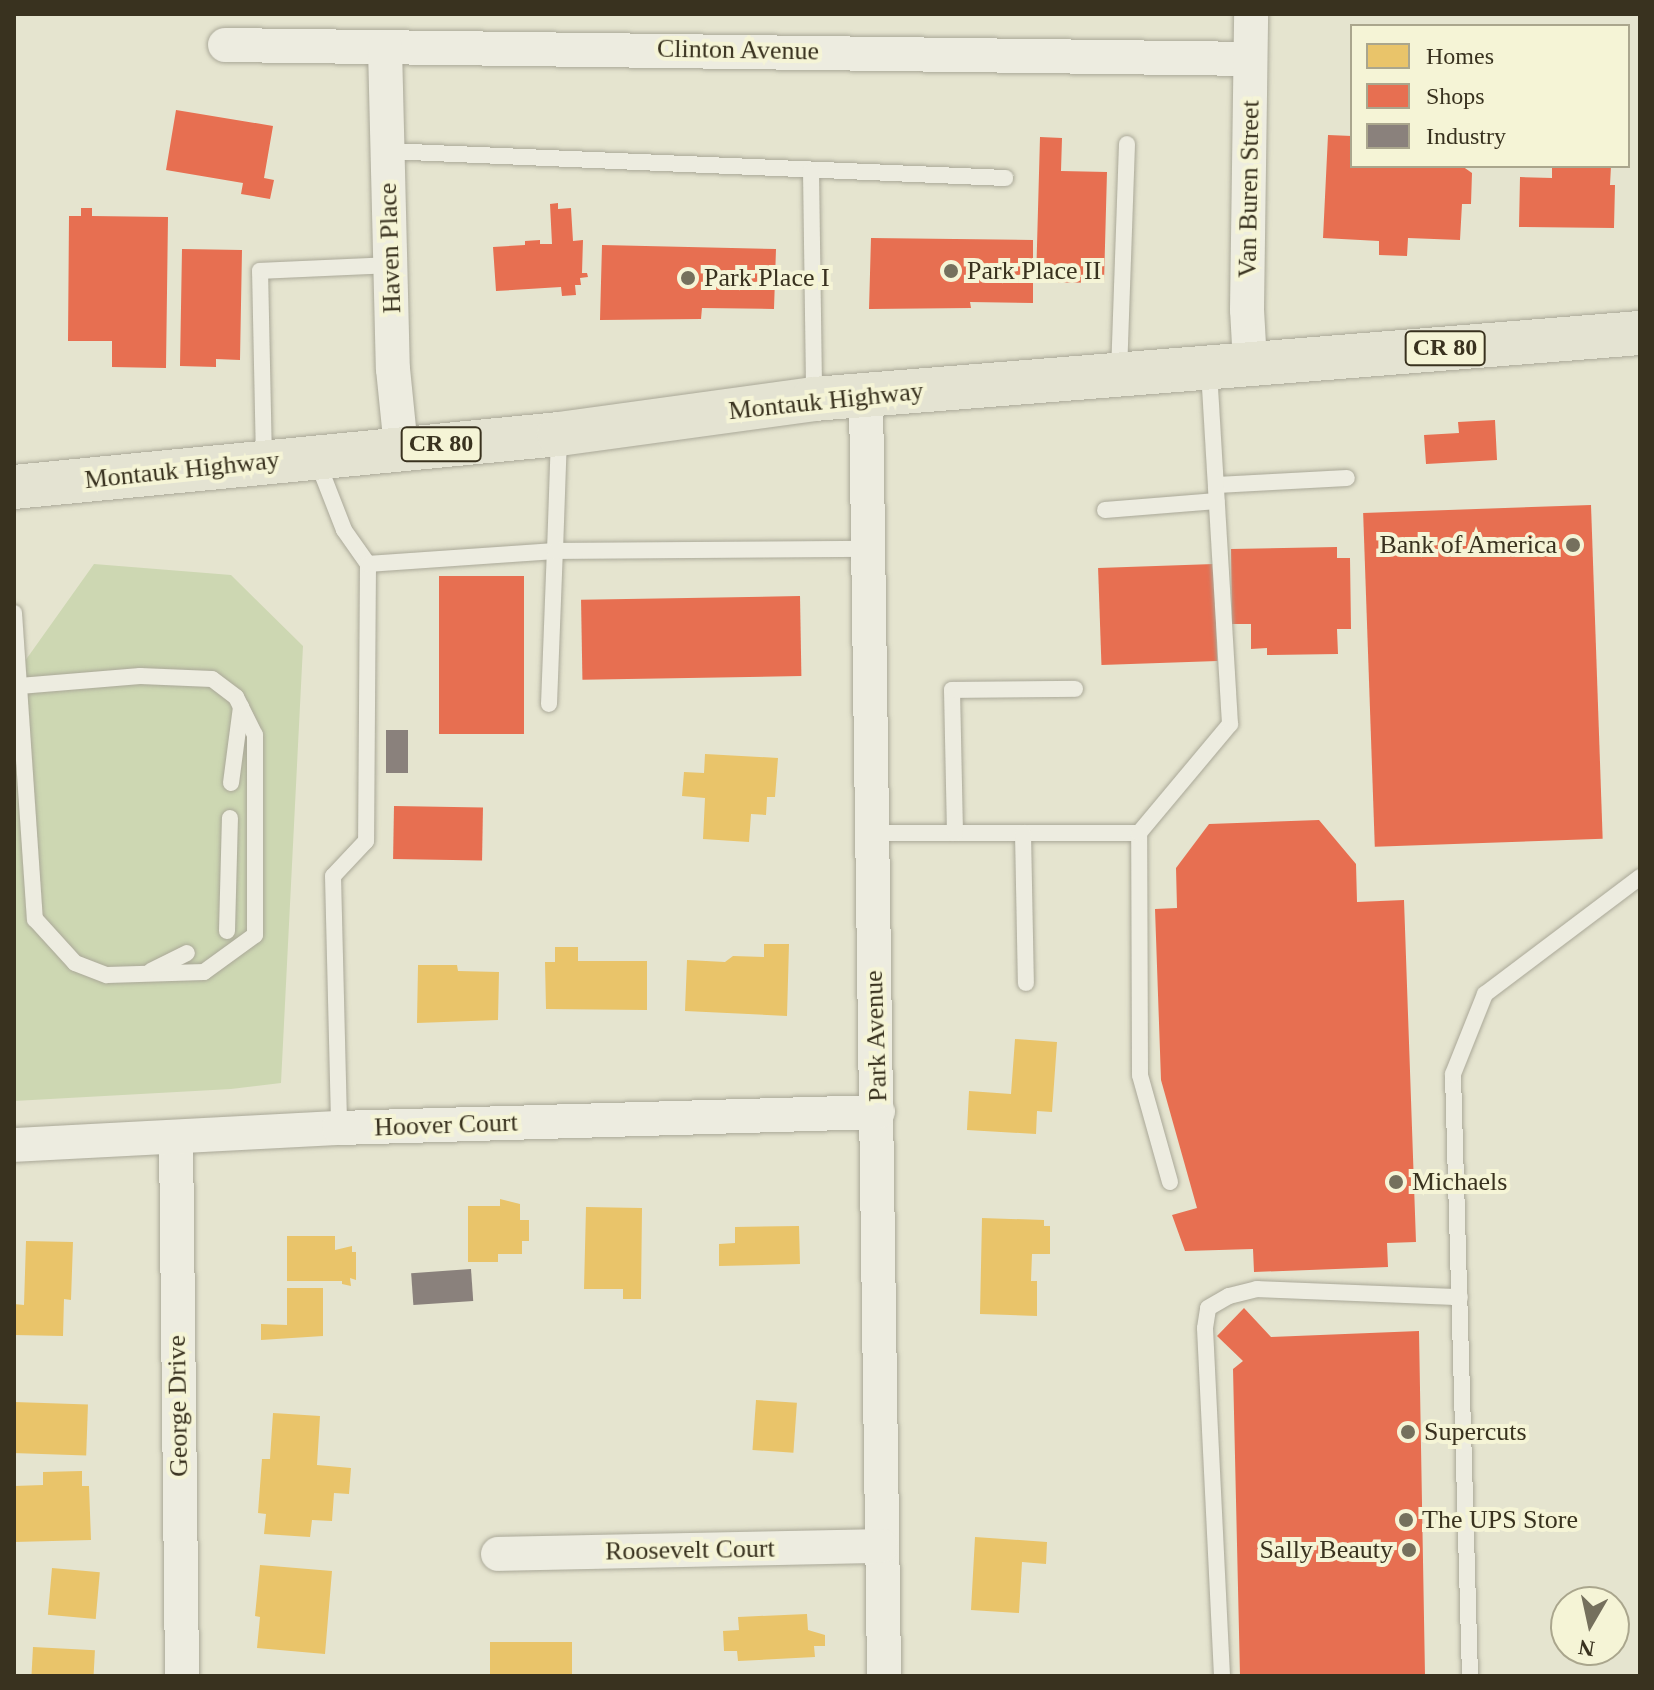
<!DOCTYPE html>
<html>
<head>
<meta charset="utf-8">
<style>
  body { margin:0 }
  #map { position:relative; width:1654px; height:1690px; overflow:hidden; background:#e5e4cf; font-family:Georgia,serif }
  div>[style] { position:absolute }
  .green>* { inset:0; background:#cdd7b2 }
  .homes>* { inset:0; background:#e9c46a; transform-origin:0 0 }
  .shops>* { inset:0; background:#e76f51; transform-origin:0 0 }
  .industry>* { inset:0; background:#8a817c; transform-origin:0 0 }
  .roads { filter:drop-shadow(0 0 2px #aaa898) drop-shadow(0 0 2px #aaa898) }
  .lane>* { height:16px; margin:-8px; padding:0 8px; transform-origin:8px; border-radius:8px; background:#edece0 }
  .street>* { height:34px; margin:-17px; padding:0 17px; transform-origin:17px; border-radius:17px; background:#edece0 }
  .primary>* { height:44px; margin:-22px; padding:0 22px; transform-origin:22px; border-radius:22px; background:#e4e3d2 }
  .dots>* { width:22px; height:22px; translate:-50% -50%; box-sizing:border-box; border:4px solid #f5f4d6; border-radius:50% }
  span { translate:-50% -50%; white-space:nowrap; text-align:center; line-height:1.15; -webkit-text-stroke:8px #f5f4d6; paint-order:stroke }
  .shield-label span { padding:2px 6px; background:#f5f4d6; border:2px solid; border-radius:6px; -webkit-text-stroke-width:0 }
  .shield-label { font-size:24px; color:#39321f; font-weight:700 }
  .street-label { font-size:26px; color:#39321f }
  .poi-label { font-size:26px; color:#39321f }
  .left { translate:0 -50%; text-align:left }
  .right { translate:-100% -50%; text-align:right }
  .frame { position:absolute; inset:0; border:16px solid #39321f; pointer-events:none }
  .legend { position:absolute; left:1350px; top:24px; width:280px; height:144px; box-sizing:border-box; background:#f5f4d6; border:2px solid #aaa68d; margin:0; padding:10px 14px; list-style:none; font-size:24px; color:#39321f }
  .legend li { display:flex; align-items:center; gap:16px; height:40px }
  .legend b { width:40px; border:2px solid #aaa68d }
  .north { position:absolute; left:1550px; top:1586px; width:80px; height:80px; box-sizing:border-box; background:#f5f4d6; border:2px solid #aaa68d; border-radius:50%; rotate:189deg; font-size:22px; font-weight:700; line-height:32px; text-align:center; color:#39321f }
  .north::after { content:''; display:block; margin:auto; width:28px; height:36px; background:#75705d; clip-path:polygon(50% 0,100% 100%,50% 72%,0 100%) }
</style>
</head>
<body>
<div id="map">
  <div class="green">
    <div style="clip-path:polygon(94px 564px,231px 575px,303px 646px,281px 1083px,231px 1089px,14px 1101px,14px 667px,25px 661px)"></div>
  </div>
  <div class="homes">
    <div style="clip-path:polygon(705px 754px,778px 758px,775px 797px,767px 797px,766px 815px,751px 814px,749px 842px,703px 839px,705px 798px,682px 796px,684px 772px,704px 773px)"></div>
    <div style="clip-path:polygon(764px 944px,789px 944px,787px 1016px,685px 1011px,687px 960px,725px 962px,733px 956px,764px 957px)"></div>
    <div style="clip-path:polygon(555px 947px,578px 947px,578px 961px,647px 961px,647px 1010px,546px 1009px,545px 962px,555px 962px)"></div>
    <div style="clip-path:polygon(418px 965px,457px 965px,458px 971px,499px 972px,498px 1020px,417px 1023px)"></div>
    <div style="clip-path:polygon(1015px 1039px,1057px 1042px,1052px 1112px,1037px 1111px,1036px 1134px,967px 1130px,969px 1091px,1011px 1094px)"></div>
    <div style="clip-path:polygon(500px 1199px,520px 1204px,520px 1220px,529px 1220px,529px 1241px,522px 1241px,522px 1254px,498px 1254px,498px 1262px,468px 1262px,468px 1206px,500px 1206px)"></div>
    <div style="clip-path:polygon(586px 1207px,642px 1208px,641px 1299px,623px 1299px,623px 1289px,584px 1289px)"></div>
    <div style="clip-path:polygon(982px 1218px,1044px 1220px,1044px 1226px,1050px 1226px,1050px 1254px,1032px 1254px,1031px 1281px,1037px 1281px,1037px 1316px,980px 1314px)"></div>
    <div style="clip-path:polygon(799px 1226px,800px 1264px,719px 1266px,719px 1244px,735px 1243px,735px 1227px)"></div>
    <div style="clip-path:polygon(287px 1236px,335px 1236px,335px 1250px,352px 1246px,352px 1252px,356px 1252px,356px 1280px,350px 1278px,351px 1286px,342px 1284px,342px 1281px,287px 1281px)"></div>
    <div style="clip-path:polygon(26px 1241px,73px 1242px,71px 1300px,64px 1299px,63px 1336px,14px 1335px,14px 1304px,24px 1305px)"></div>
    <div style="clip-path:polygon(287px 1288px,323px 1288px,323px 1336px,261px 1340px,261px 1324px,287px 1325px)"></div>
    <div style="left:756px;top:1400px;width:41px;height:50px;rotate:4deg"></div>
    <div style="left:14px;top:1402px;width:74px;height:51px;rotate:2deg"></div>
    <div style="clip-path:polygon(273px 1413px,320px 1416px,317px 1465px,351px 1468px,349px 1494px,334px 1493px,332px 1521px,312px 1520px,310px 1537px,264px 1534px,266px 1514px,258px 1513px,262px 1459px,270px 1459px)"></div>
    <div style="clip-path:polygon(82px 1471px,82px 1486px,89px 1486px,91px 1540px,14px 1542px,14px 1486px,43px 1485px,43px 1472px)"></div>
    <div style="clip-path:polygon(975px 1537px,1047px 1542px,1046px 1564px,1022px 1562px,1019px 1613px,971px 1610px)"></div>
    <div style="clip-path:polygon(260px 1565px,332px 1571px,325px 1654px,257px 1648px,260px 1617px,255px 1616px)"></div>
    <div style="left:52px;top:1568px;width:48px;height:47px;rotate:5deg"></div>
    <div style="clip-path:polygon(807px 1614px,808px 1630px,825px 1635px,825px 1646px,814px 1646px,815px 1657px,738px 1661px,737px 1651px,724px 1651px,723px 1631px,739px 1630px,738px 1617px)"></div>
    <div style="left:490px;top:1642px;width:82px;height:34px"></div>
    <div style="left:33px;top:1647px;width:62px;height:29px;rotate:3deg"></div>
  </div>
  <div class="shops">
    <div style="clip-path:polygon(176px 110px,273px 126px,264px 178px,274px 180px,270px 199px,241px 194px,243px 183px,166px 170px)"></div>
    <div style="clip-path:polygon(1328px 135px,1352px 136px,1352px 166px,1462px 166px,1472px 173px,1471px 204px,1462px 204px,1460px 240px,1408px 238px,1407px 256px,1379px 255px,1379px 241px,1323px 238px)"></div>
    <div style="clip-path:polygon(1040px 137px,1062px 138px,1061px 171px,1107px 172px,1104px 283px,1036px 282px)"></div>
    <div style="clip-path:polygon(1552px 166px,1611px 166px,1610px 185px,1615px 185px,1614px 228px,1519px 227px,1520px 177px,1552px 178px)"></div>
    <div style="clip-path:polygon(558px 203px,558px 209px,571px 208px,573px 241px,583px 240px,582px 273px,587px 273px,588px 277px,580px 278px,581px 285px,575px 285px,576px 295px,562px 296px,561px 287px,496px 291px,493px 247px,525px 245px,525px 241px,540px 240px,540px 244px,552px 244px,550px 204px)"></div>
    <div style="clip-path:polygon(81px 208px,92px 208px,92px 216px,168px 217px,166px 368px,112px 367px,112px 341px,68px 341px,69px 216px,81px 216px)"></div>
    <div style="clip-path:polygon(871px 238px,1033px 240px,1033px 303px,970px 302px,971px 308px,869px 309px)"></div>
    <div style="clip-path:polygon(602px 245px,776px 249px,774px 309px,702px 308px,701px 319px,600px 320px)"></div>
    <div style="clip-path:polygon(182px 249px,242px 250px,240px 360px,216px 359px,216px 367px,180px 366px)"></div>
    <div style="clip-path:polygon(1495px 420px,1497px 460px,1426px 464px,1424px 435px,1459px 433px,1458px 422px)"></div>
    <div style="left:1591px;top:505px;width:334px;height:228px;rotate:88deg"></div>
    <div style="clip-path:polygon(1337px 547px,1337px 558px,1350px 558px,1351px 629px,1337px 629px,1338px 654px,1267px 655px,1267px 648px,1251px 649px,1251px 624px,1232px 624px,1231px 549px)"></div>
    <div style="left:1214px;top:564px;width:97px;height:116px;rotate:88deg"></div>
    <div style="left:439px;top:576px;width:85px;height:158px"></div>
    <div style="left:800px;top:596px;width:80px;height:219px;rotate:89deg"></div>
    <div style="left:394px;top:806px;width:89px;height:53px;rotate:1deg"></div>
    <div style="clip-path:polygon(1319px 820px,1356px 864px,1357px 902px,1404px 900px,1416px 1242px,1387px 1243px,1388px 1267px,1254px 1272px,1253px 1249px,1185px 1251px,1172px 1215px,1197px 1208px,1161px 1080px,1155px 909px,1177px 908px,1176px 868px,1209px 824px)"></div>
    <div style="clip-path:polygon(1244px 1308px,1271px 1337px,1419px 1331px,1425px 1675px,1240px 1676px,1233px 1369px,1243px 1361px,1217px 1336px)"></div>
  </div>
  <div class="industry">
    <div style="left:386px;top:730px;width:22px;height:43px"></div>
    <div style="left:471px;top:1269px;width:32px;height:60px;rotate:86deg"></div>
  </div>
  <div class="roads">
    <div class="lane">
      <div style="left:387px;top:151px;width:619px;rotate:2.5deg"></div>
      <div style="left:811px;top:171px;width:226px;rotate:89.2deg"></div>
      <div style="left:1119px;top:373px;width:229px;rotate:-88deg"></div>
      <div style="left:316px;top:458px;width:77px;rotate:68.7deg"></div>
      <div style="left:344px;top:530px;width:42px;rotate:54.8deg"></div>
      <div style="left:368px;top:564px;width:277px;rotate:90.4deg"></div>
      <div style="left:366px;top:841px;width:48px;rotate:133.3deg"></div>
      <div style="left:333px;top:876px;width:252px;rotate:88.6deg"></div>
      <div style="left:264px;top:460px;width:189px;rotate:-91.2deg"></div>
      <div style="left:260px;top:271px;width:130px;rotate:-2.6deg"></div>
      <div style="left:1217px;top:485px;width:130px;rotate:-3.1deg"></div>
      <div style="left:1105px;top:510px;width:112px;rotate:-4.6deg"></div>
      <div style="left:368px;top:564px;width:187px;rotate:-4deg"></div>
      <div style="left:555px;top:551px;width:116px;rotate:-88deg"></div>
      <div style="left:14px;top:613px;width:307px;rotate:86.1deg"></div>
      <div style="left:35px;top:919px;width:59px;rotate:47.7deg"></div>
      <div style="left:75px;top:963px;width:34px;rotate:21deg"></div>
      <div style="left:107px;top:975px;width:97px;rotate:-1.8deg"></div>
      <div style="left:204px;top:972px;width:63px;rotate:-36deg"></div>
      <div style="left:255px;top:935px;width:200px;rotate:-90deg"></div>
      <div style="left:255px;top:735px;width:42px;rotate:-116.6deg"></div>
      <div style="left:236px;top:697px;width:30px;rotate:-143deg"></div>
      <div style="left:212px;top:679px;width:72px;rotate:-177.6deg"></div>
      <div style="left:140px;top:676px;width:121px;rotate:175.3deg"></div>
      <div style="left:549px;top:704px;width:153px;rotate:-87.8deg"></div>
      <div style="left:555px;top:551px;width:313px;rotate:-0.4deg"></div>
      <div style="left:231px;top:783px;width:77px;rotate:-82.5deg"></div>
      <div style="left:870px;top:833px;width:269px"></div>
      <div style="left:955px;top:833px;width:143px;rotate:-91.2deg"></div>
      <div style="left:952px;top:690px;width:123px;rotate:-0.5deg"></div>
      <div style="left:1023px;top:833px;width:150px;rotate:88.9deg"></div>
      <div style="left:227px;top:931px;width:113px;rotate:-88.5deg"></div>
      <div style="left:151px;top:971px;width:40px;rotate:-26.6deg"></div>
      <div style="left:1170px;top:1182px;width:111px;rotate:-105.7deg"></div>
      <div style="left:1140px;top:1075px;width:242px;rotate:-90.2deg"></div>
      <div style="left:1139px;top:833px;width:142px;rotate:-50.1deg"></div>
      <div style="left:1230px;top:724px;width:357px;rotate:-93.4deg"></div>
      <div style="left:1222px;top:1676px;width:348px;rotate:-92.8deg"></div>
      <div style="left:1205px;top:1328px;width:20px;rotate:-81deg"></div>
      <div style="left:1208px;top:1308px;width:24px;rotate:-30deg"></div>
      <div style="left:1229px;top:1296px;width:29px;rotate:-14deg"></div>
      <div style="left:1257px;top:1289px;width:203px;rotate:2.3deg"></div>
      <div style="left:1470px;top:1676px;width:602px;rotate:-91.62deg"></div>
      <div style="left:1453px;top:1074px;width:86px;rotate:-68.2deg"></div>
      <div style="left:1485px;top:994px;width:194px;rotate:-37deg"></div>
    </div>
    <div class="street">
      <div style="left:225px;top:45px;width:1025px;rotate:0.78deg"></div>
      <div style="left:385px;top:48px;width:321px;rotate:88.6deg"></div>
      <div style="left:393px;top:369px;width:79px;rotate:84.2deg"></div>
      <div style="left:1250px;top:363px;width:53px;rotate:-93.2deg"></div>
      <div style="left:1247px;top:310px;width:296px;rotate:-89.2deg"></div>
      <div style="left:866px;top:397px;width:1279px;rotate:89.19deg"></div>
      <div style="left:176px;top:1137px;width:539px;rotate:89.36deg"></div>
      <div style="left:14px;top:1145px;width:325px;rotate:-3deg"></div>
      <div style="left:339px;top:1128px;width:539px;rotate:-1.7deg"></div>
      <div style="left:498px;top:1554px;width:383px;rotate:-1.2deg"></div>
    </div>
    <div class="primary">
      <div style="left:14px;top:487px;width:548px;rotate:-5.55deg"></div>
      <div style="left:559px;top:434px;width:257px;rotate:-7.8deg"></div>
      <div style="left:814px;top:399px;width:829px;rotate:-4.57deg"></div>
    </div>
  </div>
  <div class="dots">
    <div style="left:951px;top:271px;background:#75705d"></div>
    <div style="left:688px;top:278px;background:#75705d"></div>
    <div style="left:1573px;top:545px;background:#75705d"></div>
    <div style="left:1396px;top:1182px;background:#75705d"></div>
    <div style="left:1408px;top:1432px;background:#75705d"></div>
    <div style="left:1406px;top:1520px;background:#75705d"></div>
    <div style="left:1409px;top:1550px;background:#75705d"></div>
  </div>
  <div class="shield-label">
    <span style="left:1445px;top:348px">CR 80</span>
    <span style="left:441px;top:444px">CR 80</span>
  </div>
  <div class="street-label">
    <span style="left:738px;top:50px;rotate:1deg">Clinton Avenue</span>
    <span style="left:1249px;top:189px;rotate:-89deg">Van Buren Street</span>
    <span style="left:390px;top:248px;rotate:-92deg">Haven Place</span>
    <span style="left:826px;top:401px;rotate:-6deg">Montauk Highway</span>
    <span style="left:182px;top:470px;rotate:-6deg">Montauk Highway</span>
    <span style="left:876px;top:1036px;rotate:-92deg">Park Avenue</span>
    <span style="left:446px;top:1125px;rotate:-2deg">Hoover Court</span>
    <span style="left:178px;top:1406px;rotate:-91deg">George Drive</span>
    <span style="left:690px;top:1550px;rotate:-1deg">Roosevelt Court</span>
  </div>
  <div class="poi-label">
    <span class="left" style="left:967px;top:271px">Park Place II</span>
    <span class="left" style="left:704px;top:278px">Park Place I</span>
    <span class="right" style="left:1557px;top:545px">Bank of America</span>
    <span class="left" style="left:1412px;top:1182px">Michaels</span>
    <span class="left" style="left:1424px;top:1432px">Supercuts</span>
    <span class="left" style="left:1422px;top:1520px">The UPS Store</span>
    <span class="right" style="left:1393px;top:1550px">Sally Beauty</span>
  </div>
  <div class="frame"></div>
  <ul class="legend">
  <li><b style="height:22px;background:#e9c46a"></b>Homes</li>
  <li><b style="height:22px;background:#e76f51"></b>Shops</li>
  <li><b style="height:22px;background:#8a817c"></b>Industry</li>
  </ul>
  <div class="north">N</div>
</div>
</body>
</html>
